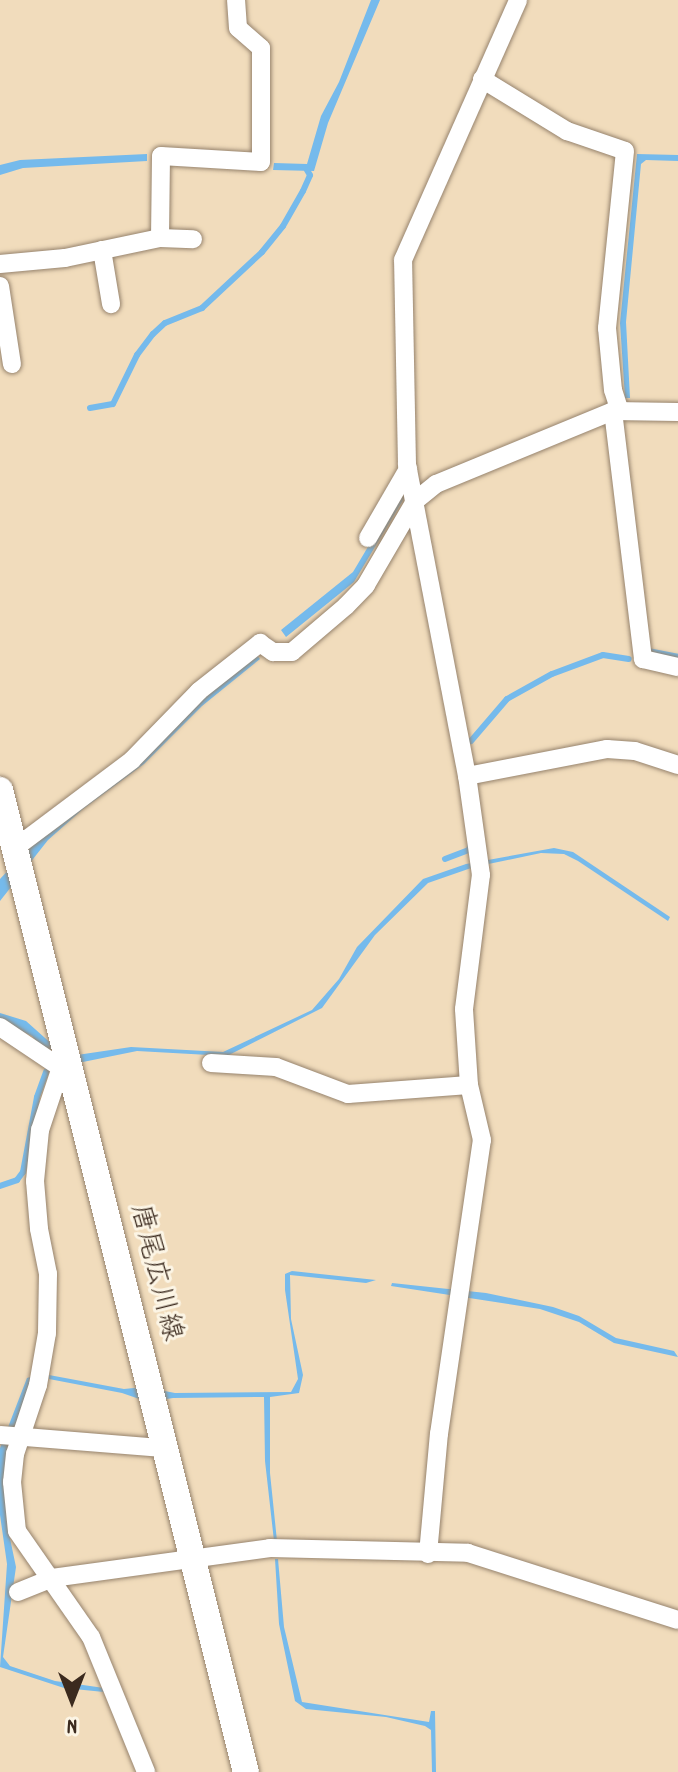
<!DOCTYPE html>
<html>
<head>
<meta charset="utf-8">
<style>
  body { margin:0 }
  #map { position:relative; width:678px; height:1772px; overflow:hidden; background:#f1dcbc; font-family:Dekko,"Klee One",sans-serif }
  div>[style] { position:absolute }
  .water>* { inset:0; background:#75baec }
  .stream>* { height:6px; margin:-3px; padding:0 3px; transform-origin:3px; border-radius:3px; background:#75baec }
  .roads { filter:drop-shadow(0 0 2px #96836d) drop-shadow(0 0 2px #96836d) }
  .street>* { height:18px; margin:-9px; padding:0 9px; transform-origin:9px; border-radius:9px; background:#fff }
  .secondary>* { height:26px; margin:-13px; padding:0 13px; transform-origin:13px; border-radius:13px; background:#fff }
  span { translate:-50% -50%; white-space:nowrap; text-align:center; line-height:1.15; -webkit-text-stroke:6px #fcf5e5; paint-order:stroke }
  .street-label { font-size:28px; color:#3b2a1e }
  .north { position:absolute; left:32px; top:1660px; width:80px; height:80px; -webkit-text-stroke:6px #fcf5e5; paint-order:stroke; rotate:180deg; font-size:22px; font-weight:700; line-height:32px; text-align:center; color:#3b2a1e }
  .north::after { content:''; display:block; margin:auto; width:28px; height:36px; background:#3b2a1e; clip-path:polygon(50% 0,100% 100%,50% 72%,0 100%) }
</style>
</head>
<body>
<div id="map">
  <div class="water">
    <div style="clip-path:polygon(371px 0,380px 0,328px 123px,314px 171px,273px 170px,274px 163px,307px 164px,321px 116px,339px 82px)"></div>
    <div style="clip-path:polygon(147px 154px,147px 161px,23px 168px,0 175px,0 165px,20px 160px)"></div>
    <div style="clip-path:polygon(637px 154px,678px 155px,678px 161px,646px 160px,641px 164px,626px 322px,630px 398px,625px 398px,620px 323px)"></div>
    <div style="clip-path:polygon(400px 493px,406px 495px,354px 582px,286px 637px,281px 630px,353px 572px)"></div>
    <div style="clip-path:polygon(256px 654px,260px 659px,202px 706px,144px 764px,83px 809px,48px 840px,0 901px,0 879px,27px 850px)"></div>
    <div style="clip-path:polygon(554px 848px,573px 852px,670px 917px,668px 921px,578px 861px,564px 854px,541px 853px,474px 867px,428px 883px,375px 935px,322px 1008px,227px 1056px,137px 1051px,73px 1064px,43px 1050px,32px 1036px,0 1021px,0 1013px,26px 1021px,54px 1046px,77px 1055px,131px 1047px,223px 1052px,312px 1010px,339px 979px,357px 947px,423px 879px,466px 864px)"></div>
    <div style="clip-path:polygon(292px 1271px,376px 1280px,366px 1283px,290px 1275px,291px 1319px,303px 1375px,299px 1393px,270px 1397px,270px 1473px,277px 1541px,274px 1541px,265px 1461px,264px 1397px,173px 1398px,148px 1402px,122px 1393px,49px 1379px,49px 1375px,124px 1389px,144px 1387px,175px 1393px,291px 1392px,298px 1379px,285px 1290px,285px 1274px)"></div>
    <div style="clip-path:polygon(392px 1283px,486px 1293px,553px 1307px,579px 1316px,616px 1338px,674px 1351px,678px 1357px,614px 1343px,579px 1322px,540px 1309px,391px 1286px)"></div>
    <div style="clip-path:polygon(33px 1376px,5px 1479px,7px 1524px,16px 1567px,3px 1657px,10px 1666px,55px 1681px,104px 1688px,104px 1692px,64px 1688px,0 1667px,7px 1564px,0 1515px,0 1448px,27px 1378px)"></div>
    <div style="clip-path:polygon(275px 1559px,278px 1559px,284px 1627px,302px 1702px,429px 1722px,431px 1711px,435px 1711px,436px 1772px,432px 1772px,431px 1730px,425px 1726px,386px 1717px,306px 1709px,295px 1701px,279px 1624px)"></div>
  </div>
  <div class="stream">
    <div style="left:90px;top:408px;width:23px;rotate:-10deg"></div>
    <div style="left:113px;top:404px;width:55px;rotate:-63.9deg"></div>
    <div style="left:137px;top:355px;width:26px;rotate:-53deg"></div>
    <div style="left:153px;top:334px;width:16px;rotate:-43deg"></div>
    <div style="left:165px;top:323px;width:40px;rotate:-22deg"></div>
    <div style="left:202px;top:308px;width:82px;rotate:-43deg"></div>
    <div style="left:262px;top:252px;width:33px;rotate:-51deg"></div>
    <div style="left:283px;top:226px;width:40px;rotate:-60.3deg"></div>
    <div style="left:303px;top:191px;width:17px;rotate:-66deg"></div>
    <div style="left:310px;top:175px;width:6px;rotate:-121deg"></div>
    <div style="left:648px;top:651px;width:31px;rotate:11deg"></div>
    <div style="left:471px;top:741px;width:55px;rotate:-49.4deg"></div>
    <div style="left:507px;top:699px;width:51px;rotate:-29.1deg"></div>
    <div style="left:552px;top:674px;width:54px;rotate:-20.4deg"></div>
    <div style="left:603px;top:655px;width:26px;rotate:9deg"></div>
    <div style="left:445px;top:859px;width:26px;rotate:-21deg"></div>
    <div style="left:469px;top:850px;width:7px;rotate:-74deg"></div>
    <div style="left:0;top:1186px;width:18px;rotate:-19deg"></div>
    <div style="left:17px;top:1180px;width:10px;rotate:-53deg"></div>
    <div style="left:23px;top:1172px;width:76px;rotate:-79.4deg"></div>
    <div style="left:37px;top:1097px;width:27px;rotate:-70deg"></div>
  </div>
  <div class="roads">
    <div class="street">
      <div style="left:482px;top:79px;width:100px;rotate:31.5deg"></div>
      <div style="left:567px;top:131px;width:61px;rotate:19deg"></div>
      <div style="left:625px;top:151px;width:178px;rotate:95.8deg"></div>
      <div style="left:607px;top:328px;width:62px;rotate:84.5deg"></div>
      <div style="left:613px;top:390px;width:22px;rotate:72deg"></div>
      <div style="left:160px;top:238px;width:82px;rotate:-89.3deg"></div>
      <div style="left:161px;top:156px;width:100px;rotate:3.4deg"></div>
      <div style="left:261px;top:162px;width:114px;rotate:-90deg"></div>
      <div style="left:261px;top:48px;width:30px;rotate:-139deg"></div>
      <div style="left:238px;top:28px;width:28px;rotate:-94deg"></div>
      <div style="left:102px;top:250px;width:55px;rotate:80.5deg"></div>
      <div style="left:0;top:264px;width:65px;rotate:-5.3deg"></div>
      <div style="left:65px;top:258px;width:97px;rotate:-11.9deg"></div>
      <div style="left:160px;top:238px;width:33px;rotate:2deg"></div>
      <div style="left:0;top:286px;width:79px;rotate:81.3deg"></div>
      <div style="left:613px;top:411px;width:250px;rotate:83.1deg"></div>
      <div style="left:643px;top:659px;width:36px;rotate:13deg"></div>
      <div style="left:368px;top:538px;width:80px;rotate:-59.9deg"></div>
      <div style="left:467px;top:776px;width:143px;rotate:-10.9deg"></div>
      <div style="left:607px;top:749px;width:28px;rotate:4deg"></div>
      <div style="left:635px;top:751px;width:45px;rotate:18deg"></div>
      <div style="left:15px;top:848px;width:146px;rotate:-36.9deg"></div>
      <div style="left:132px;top:760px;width:96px;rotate:-45.8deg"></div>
      <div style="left:199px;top:691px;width:78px;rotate:-38.2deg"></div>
      <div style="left:260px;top:643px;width:16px;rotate:35deg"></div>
      <div style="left:273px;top:652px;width:19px"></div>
      <div style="left:292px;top:652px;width:71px;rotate:-40.4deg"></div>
      <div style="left:346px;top:606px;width:29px;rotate:-46deg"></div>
      <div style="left:366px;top:585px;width:97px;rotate:-59.7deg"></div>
      <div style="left:415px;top:501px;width:27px;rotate:-39deg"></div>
      <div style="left:436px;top:484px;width:191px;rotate:-22.4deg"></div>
      <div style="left:613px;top:411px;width:65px;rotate:0.9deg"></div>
      <div style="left:0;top:1027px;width:84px;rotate:33.9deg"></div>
      <div style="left:211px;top:1063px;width:65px;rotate:3.5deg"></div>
      <div style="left:276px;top:1067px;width:77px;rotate:20.6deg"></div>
      <div style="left:348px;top:1094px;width:121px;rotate:-4.3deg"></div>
      <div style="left:61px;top:1067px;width:66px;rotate:108.4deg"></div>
      <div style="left:40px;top:1130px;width:51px;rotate:95.6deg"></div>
      <div style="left:35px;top:1181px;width:48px;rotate:85.2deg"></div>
      <div style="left:39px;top:1229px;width:46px;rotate:78.7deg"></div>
      <div style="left:48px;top:1274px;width:59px;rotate:91deg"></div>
      <div style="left:47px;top:1333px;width:53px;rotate:99.8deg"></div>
      <div style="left:38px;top:1385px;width:73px;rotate:108.4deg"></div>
      <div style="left:15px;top:1454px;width:28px;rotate:96deg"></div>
      <div style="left:12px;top:1482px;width:49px;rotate:84.2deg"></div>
      <div style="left:17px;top:1531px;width:129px;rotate:55.1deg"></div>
      <div style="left:91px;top:1637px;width:146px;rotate:67.8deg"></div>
      <div style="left:0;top:1435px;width:164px;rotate:4.6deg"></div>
      <div style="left:428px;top:1554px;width:121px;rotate:-84.8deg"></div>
      <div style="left:439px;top:1434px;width:297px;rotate:-81.7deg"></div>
      <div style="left:482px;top:1140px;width:57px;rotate:-103.3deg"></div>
      <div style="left:469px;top:1085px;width:76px;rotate:-93.8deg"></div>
      <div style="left:464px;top:1009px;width:135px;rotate:-82.8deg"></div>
      <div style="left:481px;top:875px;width:100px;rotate:-98deg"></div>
      <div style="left:467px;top:776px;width:317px;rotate:-100.9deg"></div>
      <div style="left:407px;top:465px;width:205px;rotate:-91.1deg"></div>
      <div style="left:403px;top:260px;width:284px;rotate:-66.1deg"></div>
      <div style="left:18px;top:1592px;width:37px;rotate:-22deg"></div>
      <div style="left:52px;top:1578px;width:220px;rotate:-7.8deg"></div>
      <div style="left:270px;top:1548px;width:198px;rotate:1.4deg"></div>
      <div style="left:468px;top:1553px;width:220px;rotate:17.7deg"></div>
    </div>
    <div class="secondary">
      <div style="left:0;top:790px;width:1012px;rotate:75.94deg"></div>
    </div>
  </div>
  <div class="street-label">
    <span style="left:154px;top:1273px;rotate:76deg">唐尾広川線</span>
  </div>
  <div class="north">N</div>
</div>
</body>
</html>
